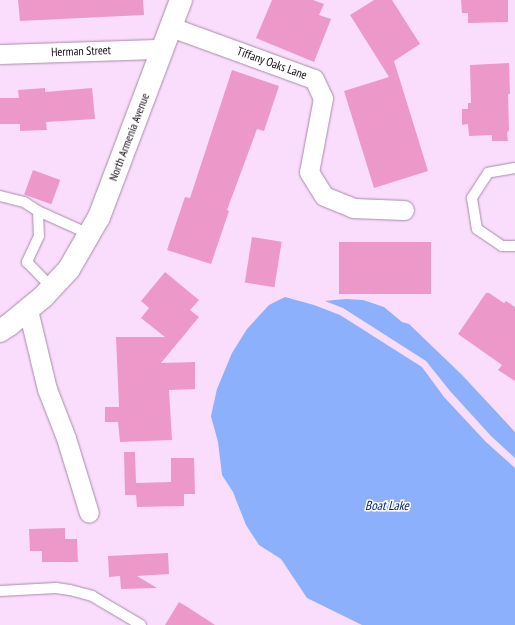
<!DOCTYPE html>
<html>
<head>
<meta charset="utf-8">
<style>
  body { margin:0 }
  #map { position:relative; width:515px; height:625px; overflow:hidden; background:#faddfc; font-family:"PT Sans Narrow",sans-serif }
  div>[style] { position:absolute }
  .water>* { inset:0; background:#8cb0fc }
  .building>* { inset:0; background:#ec99ca; transform-origin:0 0 }
  .roads { filter:drop-shadow(0 0 1px #a78ca8) drop-shadow(0 0 1px #a78ca8) }
  .lane>* { height:10px; margin:-5px; padding:0 5px; transform-origin:5px; border-radius:5px; background:#fff }
  .street>* { height:19px; margin:-9.5px; padding:0 9.5px; transform-origin:9.5px; border-radius:9.5px; background:#fff }
  .secondary>* { height:22px; margin:-11px; padding:0 11px; transform-origin:11px; border-radius:11px; background:#fff }
  span { translate:-50% -50%; white-space:nowrap; text-align:center; line-height:1.15; -webkit-text-stroke:3px #fff; paint-order:stroke }
  .street-label { font-size:12px; color:#150c16 }
  .water-label { font-size:13px; color:#031d70; font-style:italic }
</style>
</head>
<body>
<div id="map">
  <div class="water">
    <div style="clip-path:polygon(285px 297px,314px 305px,340px 315px,422px 367px,444px 397px,486px 442px,515px 468px,515px 625px,362px 625px,307px 598px,281px 559px,259px 545px,246px 525px,233px 492px,222px 475px,218px 442px,211px 416px,217px 389px,232px 353px,247px 329px,269px 305px)"></div>
    <div style="clip-path:polygon(346px 299px,363px 300px,384px 307px,402px 322px,409px 324px,462px 375px,515px 432px,515px 458px,491px 436px,450px 391px,426px 361px,343px 308px,325px 301px)"></div>
  </div>
  <div class="building">
    <div style="clip-path:polygon(18px 0,143px 0,144px 15px,20px 21px)"></div>
    <div style="clip-path:polygon(272px 0,313px 0,324px 4px,319px 15px,331px 19px,314px 62px,256px 38px)"></div>
    <div style="clip-path:polygon(374px 0,392px 0,420px 44px,394px 61px,428px 171px,374px 188px,344px 91px,389px 77px,350px 15px)"></div>
    <div style="clip-path:polygon(461px 0,508px 0,508px 22px,468px 23px,468px 13px,462px 13px)"></div>
    <div style="clip-path:polygon(509px 63px,510px 94px,508px 94px,509px 130px,507px 133px,508px 141px,492px 141px,492px 135px,469px 136px,468px 124px,462px 125px,462px 109px,468px 109px,468px 103px,471px 103px,470px 65px)"></div>
    <div style="clip-path:polygon(232px 70px,279px 86px,264px 131px,257px 129px,227px 210px,229px 211px,211px 264px,167px 250px,185px 197px,190px 198px)"></div>
    <div style="clip-path:polygon(45px 88px,45px 92px,92px 88px,95px 119px,46px 122px,47px 130px,20px 131px,20px 124px,0 124px,0 98px,19px 98px,18px 90px)"></div>
    <div style="left:33px;top:170px;width:29px;height:26px;rotate:20deg"></div>
    <div style="left:252px;top:237px;width:30px;height:46px;rotate:9deg"></div>
    <div style="left:431px;top:242px;width:52px;height:92px;rotate:90deg"></div>
    <div style="clip-path:polygon(165px 272px,199px 300px,190px 310px,199px 317px,161px 363px,195px 362px,195px 389px,169px 390px,172px 440px,120px 442px,118px 422px,105px 422px,105px 407px,119px 407px,116px 337px,165px 337px,141px 318px,149px 308px,141px 301px)"></div>
    <div style="clip-path:polygon(486px 293px,489px 293px,504px 303px,506px 301px,515px 307px,515px 381px,498px 370px,502px 365px,458px 334px)"></div>
    <div style="clip-path:polygon(124px 452px,135px 452px,136px 483px,171px 482px,171px 458px,194px 458px,195px 494px,184px 494px,184px 506px,137px 507px,136px 495px,125px 495px)"></div>
    <div style="clip-path:polygon(65px 528px,65px 539px,77px 539px,78px 562px,42px 562px,42px 551px,30px 551px,29px 529px)"></div>
    <div style="clip-path:polygon(168px 553px,169px 574px,137px 576px,157px 588px,121px 589px,120px 576px,109px 577px,108px 556px)"></div>
    <div style="clip-path:polygon(179px 602px,189px 608px,215px 625px,165px 625px)"></div>
  </div>
  <div class="roads">
    <div class="lane">
      <div style="left:515px;top:168px;width:27px;rotate:170deg"></div>
      <div style="left:488px;top:173px;width:30px;rotate:123deg"></div>
      <div style="left:472px;top:198px;width:31px;rotate:81deg"></div>
      <div style="left:477px;top:229px;width:30px;rotate:34deg"></div>
      <div style="left:502px;top:246px;width:13px"></div>
      <div style="left:0;top:196px;width:25px;rotate:14deg"></div>
      <div style="left:24px;top:202px;width:17px;rotate:33deg"></div>
      <div style="left:38px;top:211px;width:25px;rotate:88deg"></div>
      <div style="left:39px;top:236px;width:29px;rotate:115deg"></div>
      <div style="left:27px;top:262px;width:36px;rotate:46deg"></div>
      <div style="left:38px;top:211px;width:56px;rotate:24.3deg"></div>
      <div style="left:0;top:591px;width:56px;rotate:-3.1deg"></div>
      <div style="left:56px;top:588px;width:14px;rotate:8deg"></div>
      <div style="left:70px;top:590px;width:23px;rotate:15deg"></div>
      <div style="left:92px;top:596px;width:57px;rotate:30.6deg"></div>
    </div>
    <div class="street">
      <div style="left:171px;top:27px;width:152px;rotate:20deg"></div>
      <div style="left:314px;top:79px;width:21px;rotate:65deg"></div>
      <div style="left:323px;top:98px;width:75px;rotate:100.7deg"></div>
      <div style="left:309px;top:172px;width:28px;rotate:58deg"></div>
      <div style="left:324px;top:196px;width:31px;rotate:22deg"></div>
      <div style="left:353px;top:208px;width:51px;rotate:2.2deg"></div>
      <div style="left:0;top:54px;width:162px;rotate:-1.8deg"></div>
      <div style="left:28px;top:310px;width:81px;rotate:76.5deg"></div>
      <div style="left:47px;top:389px;width:53px;rotate:68.8deg"></div>
      <div style="left:66px;top:438px;width:78px;rotate:73deg"></div>
    </div>
    <div class="secondary">
      <div style="left:0;top:331px;width:11px;rotate:-34deg"></div>
      <div style="left:9px;top:325px;width:44px;rotate:-39.5deg"></div>
      <div style="left:43px;top:297px;width:38px;rotate:-47deg"></div>
      <div style="left:69px;top:269px;width:60px;rotate:-60deg"></div>
      <div style="left:99px;top:217px;width:232px;rotate:-69.3deg"></div>
    </div>
  </div>
  <div class="street-label">
    <span style="left:81px;top:51px;rotate:-2deg">Herman Street</span>
    <span style="left:272px;top:63px;rotate:20deg">Tiffany Oaks Lane</span>
    <span style="left:129px;top:137px;rotate:-69deg">North Armenia Avenue</span>
  </div>
  <div class="water-label">
    <span style="left:387px;top:506px">Boat Lake</span>
  </div>
</div>
</body>
</html>
